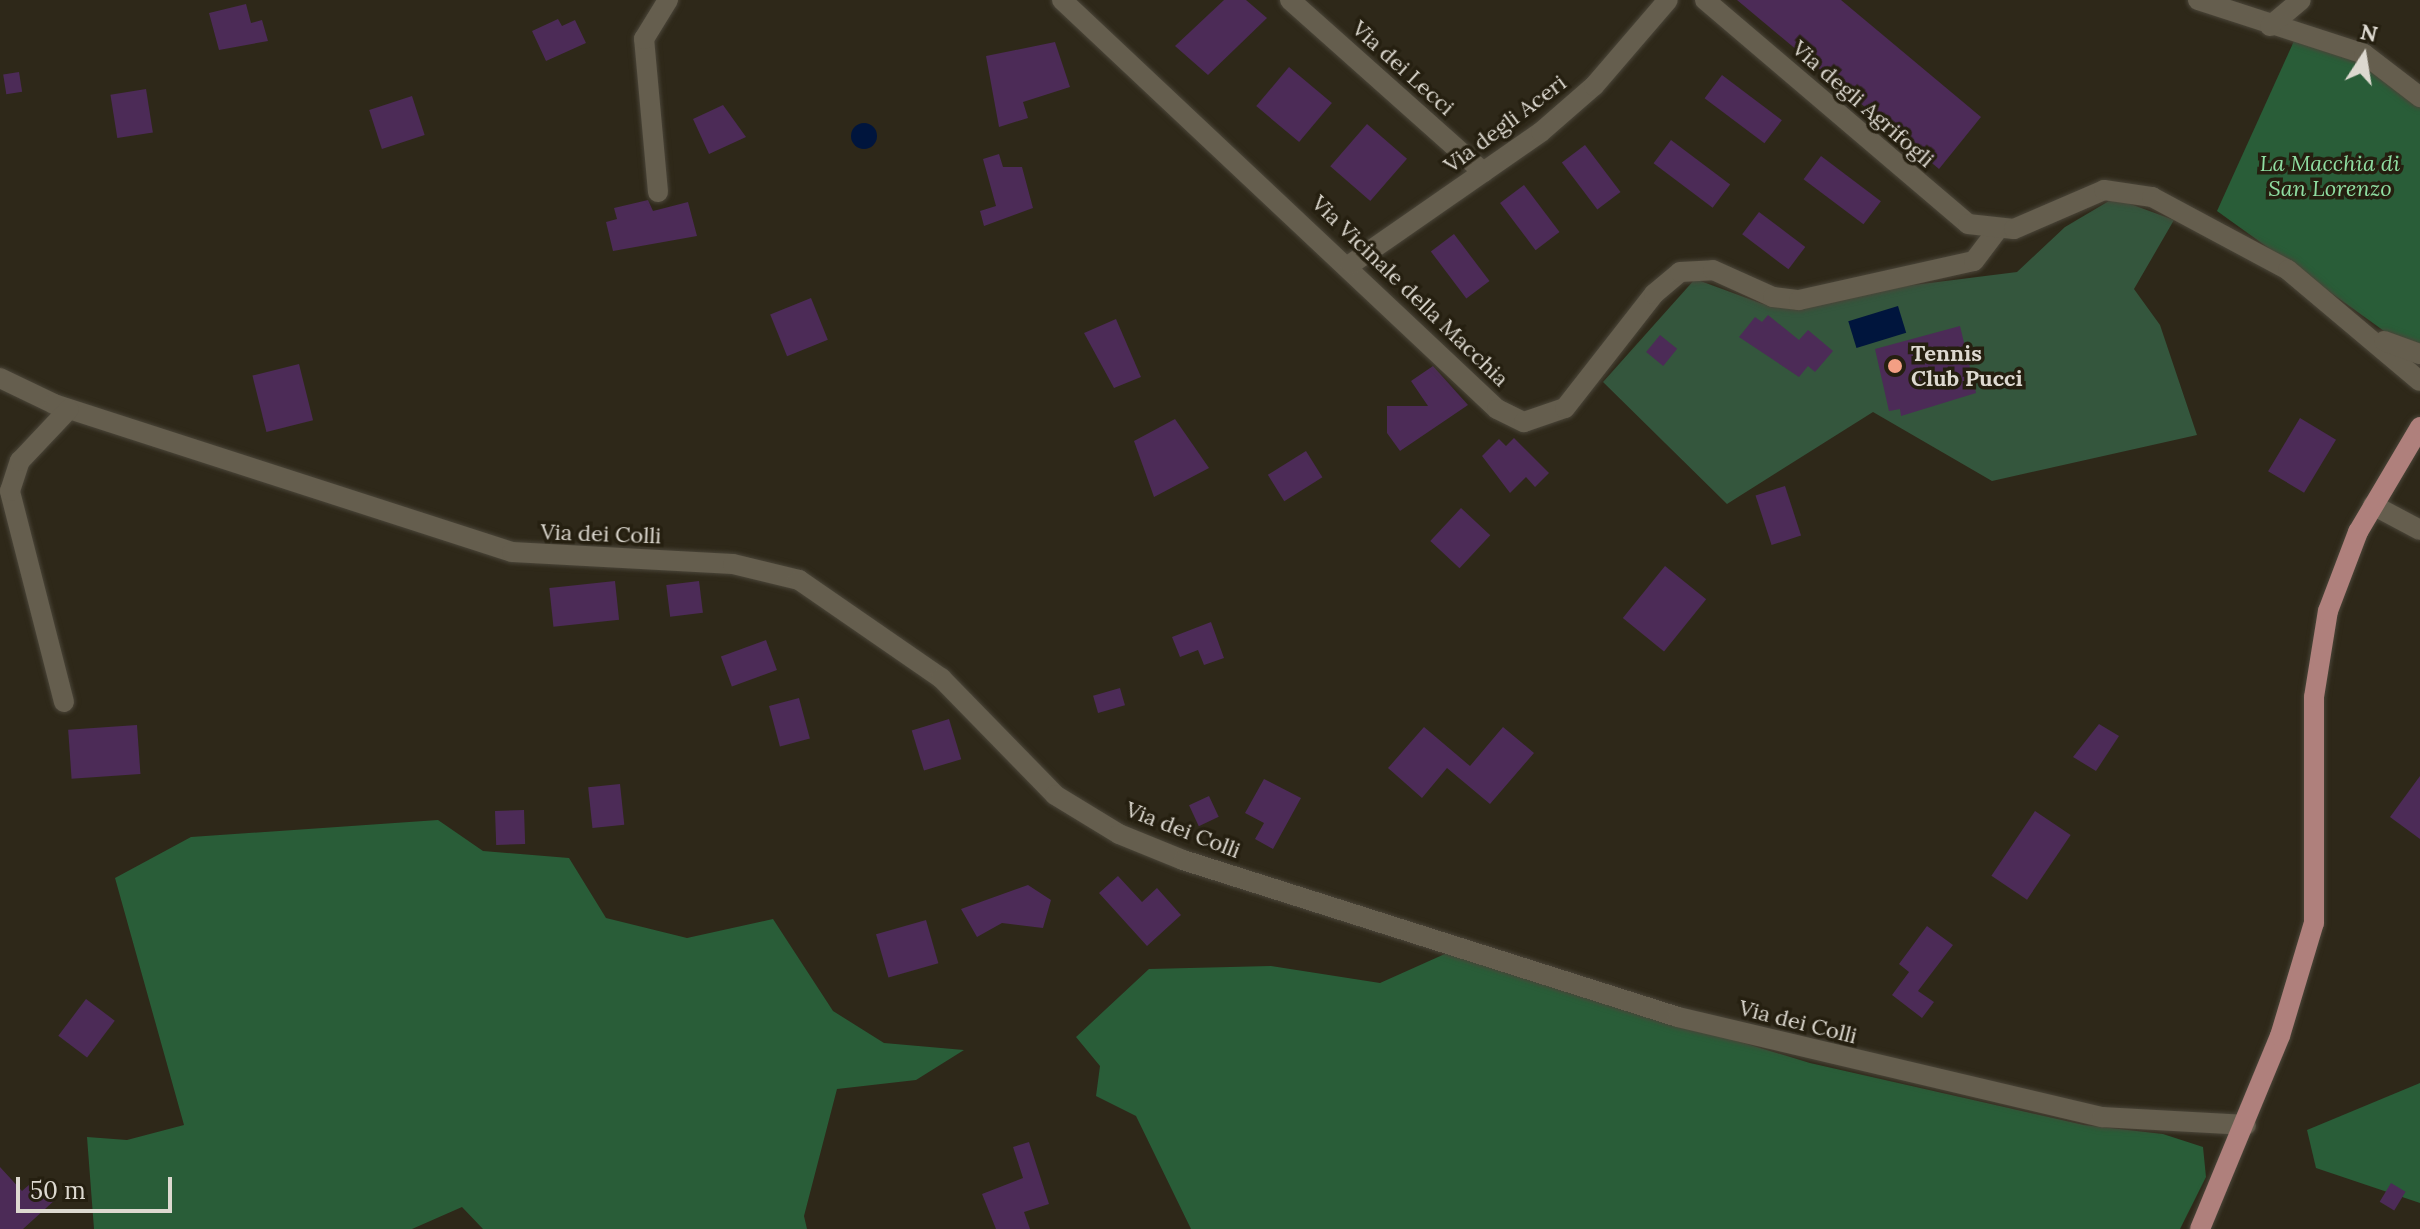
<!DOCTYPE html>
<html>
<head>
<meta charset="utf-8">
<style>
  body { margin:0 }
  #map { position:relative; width:2420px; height:1229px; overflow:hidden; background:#2e2819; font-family:Lora,serif }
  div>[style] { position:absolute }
  .green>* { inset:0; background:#34563d }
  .forest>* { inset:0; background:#295d38 }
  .water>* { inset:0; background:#00153d; transform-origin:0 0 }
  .round { border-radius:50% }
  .building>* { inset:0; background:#4c2b57; transform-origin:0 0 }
  .roads { filter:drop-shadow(0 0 2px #4a4539) drop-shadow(0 0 2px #4a4539) }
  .minor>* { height:20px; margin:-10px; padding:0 10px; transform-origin:10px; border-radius:10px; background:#655e4e }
  .major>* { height:20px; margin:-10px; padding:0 10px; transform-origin:10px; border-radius:10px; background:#af807c }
  .dots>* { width:22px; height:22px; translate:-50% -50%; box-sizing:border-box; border:4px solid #251f10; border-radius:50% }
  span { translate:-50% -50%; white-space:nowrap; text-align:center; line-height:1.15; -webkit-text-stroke:7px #251f10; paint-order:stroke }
  .street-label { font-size:22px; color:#ddd9d0 }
  .park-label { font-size:22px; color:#8fdda1; font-style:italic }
  .poi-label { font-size:22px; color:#ddd9d0; font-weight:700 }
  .left { translate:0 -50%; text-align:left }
  .north { position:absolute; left:2324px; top:16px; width:80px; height:80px; -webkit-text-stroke:6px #251f10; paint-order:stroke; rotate:12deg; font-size:22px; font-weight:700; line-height:32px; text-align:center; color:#ddd9d0 }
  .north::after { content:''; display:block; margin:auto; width:28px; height:36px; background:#ddd9d0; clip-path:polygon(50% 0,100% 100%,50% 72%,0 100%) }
  .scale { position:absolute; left:16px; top:1177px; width:156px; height:36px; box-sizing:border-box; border:4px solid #ddd9d0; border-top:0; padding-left:10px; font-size:24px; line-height:28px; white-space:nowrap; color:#ddd9d0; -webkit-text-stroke:6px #251f10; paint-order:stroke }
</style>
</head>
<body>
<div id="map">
  <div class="green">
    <div style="clip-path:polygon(2114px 198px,2174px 220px,2134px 289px,2160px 325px,2197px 435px,1992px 481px,1873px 412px,1727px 504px,1603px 382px,1695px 279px,1763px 304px,2017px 272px,2065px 227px)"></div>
  </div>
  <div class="forest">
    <div style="clip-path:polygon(2294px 41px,2348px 55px,2420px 107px,2420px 344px,2384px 331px,2217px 211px)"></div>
    <div style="clip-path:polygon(438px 820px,483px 851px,569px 858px,606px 918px,687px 938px,773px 919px,833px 1011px,884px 1043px,964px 1050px,916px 1080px,837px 1089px,804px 1216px,807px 1229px,483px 1229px,462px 1207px,412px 1229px,94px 1229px,87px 1137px,127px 1140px,184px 1125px,115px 878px,191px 837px)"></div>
    <div style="clip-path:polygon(1447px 953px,1810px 1063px,2084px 1125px,2163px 1134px,2203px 1147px,2206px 1177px,2180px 1229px,1191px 1229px,1136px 1116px,1096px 1096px,1100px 1066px,1076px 1037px,1149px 969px,1271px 966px,1380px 983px)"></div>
    <div style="clip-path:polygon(2420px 1083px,2420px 1203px,2316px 1168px,2307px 1130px)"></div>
  </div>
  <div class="water">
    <div class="round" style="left:851px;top:123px;width:26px;height:26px"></div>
    <div style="left:1898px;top:306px;width:28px;height:52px;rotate:73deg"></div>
  </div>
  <div class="building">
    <div style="clip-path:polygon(1224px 0,1246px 0,1267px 18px,1208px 75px,1175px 46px)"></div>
    <div style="clip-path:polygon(1737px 0,1841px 0,1981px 117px,1939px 169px)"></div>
    <div style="clip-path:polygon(246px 4px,251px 23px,262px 20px,268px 41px,219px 50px,209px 13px)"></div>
    <div style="clip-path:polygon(558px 19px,562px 26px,575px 20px,586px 43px,546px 61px,532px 31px)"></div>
    <div style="clip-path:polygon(1055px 42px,1070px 87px,1023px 102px,1028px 118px,999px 127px,986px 56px)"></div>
    <div style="left:1289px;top:67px;width:56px;height:51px;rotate:40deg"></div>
    <div style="left:19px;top:72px;width:20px;height:16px;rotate:81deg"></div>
    <div style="left:1722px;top:75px;width:75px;height:29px;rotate:37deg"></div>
    <div style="left:146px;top:89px;width:44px;height:36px;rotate:81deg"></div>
    <div style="left:412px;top:96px;width:41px;height:45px;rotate:72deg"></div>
    <div style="clip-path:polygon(723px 105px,746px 137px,709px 154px,693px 119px)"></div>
    <div style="left:1367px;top:124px;width:53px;height:56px;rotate:41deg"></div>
    <div style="left:1671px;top:140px;width:74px;height:29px;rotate:37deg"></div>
    <div style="left:1585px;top:145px;width:59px;height:29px;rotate:53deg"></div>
    <div style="clip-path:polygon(999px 154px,1003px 167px,1022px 167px,1033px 208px,984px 226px,980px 211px,996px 206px,983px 159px)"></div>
    <div style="left:1821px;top:156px;width:75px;height:29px;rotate:37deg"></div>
    <div style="left:1524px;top:185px;width:59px;height:30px;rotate:53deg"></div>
    <div style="clip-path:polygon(648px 200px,653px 211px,688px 202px,697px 236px,613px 251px,606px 222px,617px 219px,614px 208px)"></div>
    <div style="left:1759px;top:212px;width:58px;height:28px;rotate:37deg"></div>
    <div style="left:1454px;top:234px;width:59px;height:29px;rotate:53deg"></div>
    <div style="left:811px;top:298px;width:45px;height:44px;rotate:68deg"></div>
    <div style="clip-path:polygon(1768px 315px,1799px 340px,1808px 330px,1833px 351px,1815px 372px,1808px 366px,1799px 377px,1739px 337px,1755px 317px,1762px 322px)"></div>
    <div style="clip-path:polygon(1116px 319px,1141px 377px,1114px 388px,1084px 333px)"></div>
    <div style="clip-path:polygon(1960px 326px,1976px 393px,1901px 416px,1900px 409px,1889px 411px,1875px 349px)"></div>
    <div style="left:1660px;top:335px;width:22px;height:22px;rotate:39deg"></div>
    <div style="left:299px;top:364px;width:58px;height:48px;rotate:76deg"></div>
    <div style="clip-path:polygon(1433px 366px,1468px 405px,1400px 451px,1387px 433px,1387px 406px,1428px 406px,1411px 381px)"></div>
    <div style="left:2300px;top:418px;width:42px;height:62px;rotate:31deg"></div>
    <div style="clip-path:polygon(1175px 419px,1209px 468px,1154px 497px,1134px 441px)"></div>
    <div style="clip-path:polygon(1514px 438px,1549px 473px,1535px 487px,1526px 477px,1510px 493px,1482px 456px,1499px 439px,1506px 446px)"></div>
    <div style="left:1306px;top:451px;width:31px;height:45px;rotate:58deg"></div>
    <div style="left:1785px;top:486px;width:52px;height:31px;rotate:72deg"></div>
    <div style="left:1461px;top:508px;width:40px;height:45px;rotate:43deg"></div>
    <div style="left:1665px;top:566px;width:53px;height:67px;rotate:39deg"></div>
    <div style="left:615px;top:581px;width:39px;height:66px;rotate:84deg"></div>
    <div style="left:699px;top:581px;width:32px;height:33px;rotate:83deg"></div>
    <div style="clip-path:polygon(1211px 622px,1224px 658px,1204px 665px,1198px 650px,1180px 657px,1172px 637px)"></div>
    <div style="left:766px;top:640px;width:32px;height:48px;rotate:70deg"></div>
    <div style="left:1120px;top:688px;width:18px;height:28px;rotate:74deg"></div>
    <div style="left:799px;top:698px;width:42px;height:31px;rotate:75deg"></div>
    <div style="left:949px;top:719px;width:42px;height:39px;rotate:73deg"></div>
    <div style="clip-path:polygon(2099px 724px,2119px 736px,2096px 771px,2073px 757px)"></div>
    <div style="left:137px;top:725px;width:49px;height:69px;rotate:86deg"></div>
    <div style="clip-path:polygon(1424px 727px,1470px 766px,1503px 727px,1534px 753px,1490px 804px,1447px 768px,1422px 798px,1388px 768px)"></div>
    <div style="clip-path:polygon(2420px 776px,2420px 839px,2390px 817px)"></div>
    <div style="clip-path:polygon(1264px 779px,1301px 798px,1273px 849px,1255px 839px,1264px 823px,1245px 813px)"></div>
    <div style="left:620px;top:784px;width:41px;height:32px;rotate:84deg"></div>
    <div style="left:1209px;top:796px;width:23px;height:22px;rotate:65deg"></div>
    <div style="left:524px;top:810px;width:34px;height:29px;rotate:88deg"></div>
    <div style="left:2035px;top:811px;width:43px;height:78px;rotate:34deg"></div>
    <div style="clip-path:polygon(1118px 876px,1142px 902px,1157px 888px,1181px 915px,1147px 946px,1099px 893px)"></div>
    <div style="clip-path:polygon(1028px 885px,1051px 900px,1043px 928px,1002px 923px,977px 937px,961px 909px)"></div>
    <div style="left:926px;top:920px;width:45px;height:52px;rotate:74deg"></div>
    <div style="clip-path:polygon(1927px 926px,1953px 945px,1918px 991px,1934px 1002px,1922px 1018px,1892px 995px,1909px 972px,1899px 964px)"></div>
    <div style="left:86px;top:999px;width:36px;height:46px;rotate:37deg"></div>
    <div style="clip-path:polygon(1029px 1142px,1049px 1204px,1024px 1212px,1030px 1229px,996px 1229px,982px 1194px,1023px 1178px,1013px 1147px)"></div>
    <div style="clip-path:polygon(0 1167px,22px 1191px,37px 1178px,56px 1199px,23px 1229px,0 1229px)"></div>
    <div style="left:2391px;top:1183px;width:17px;height:22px;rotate:31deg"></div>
  </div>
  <div class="roads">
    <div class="minor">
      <div style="left:1062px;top:0;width:597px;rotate:43.24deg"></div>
      <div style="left:1497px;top:409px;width:30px;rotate:26deg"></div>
      <div style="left:1524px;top:422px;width:43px;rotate:-18.9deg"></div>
      <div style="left:1565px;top:408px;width:145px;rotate:-52deg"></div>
      <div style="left:1654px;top:294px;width:34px;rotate:-40deg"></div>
      <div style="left:1680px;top:272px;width:33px;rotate:-3deg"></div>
      <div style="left:1713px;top:270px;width:66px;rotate:24.2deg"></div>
      <div style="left:1773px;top:297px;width:26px;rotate:7deg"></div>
      <div style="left:1799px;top:300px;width:179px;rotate:-12.6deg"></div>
      <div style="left:1974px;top:261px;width:36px;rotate:-53deg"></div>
      <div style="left:1290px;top:0;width:259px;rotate:41.7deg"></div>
      <div style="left:1705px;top:0;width:345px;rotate:40.4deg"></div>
      <div style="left:1968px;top:224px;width:46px;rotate:6.2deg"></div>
      <div style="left:2014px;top:229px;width:98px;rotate:-23.4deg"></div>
      <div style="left:2104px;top:190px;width:49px;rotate:8.3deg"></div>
      <div style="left:2152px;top:197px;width:154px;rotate:28.2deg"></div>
      <div style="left:2288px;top:270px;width:172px;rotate:40.1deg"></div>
      <div style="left:2198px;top:0;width:175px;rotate:18deg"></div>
      <div style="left:2364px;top:54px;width:71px;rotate:37.5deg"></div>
      <div style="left:2270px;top:26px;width:40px;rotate:-40deg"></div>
      <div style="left:658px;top:192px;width:154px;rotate:-95.2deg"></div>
      <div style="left:644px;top:39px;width:46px;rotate:-58.4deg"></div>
      <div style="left:1351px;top:264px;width:231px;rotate:-34.8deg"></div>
      <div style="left:1541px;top:132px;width:70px;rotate:-41deg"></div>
      <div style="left:1594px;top:86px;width:113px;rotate:-49.3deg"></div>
      <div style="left:2384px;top:341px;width:38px;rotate:20deg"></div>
      <div style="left:0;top:378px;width:60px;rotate:25.7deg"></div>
      <div style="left:54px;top:404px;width:481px;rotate:17.9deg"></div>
      <div style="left:512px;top:552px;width:221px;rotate:3.1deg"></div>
      <div style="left:733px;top:564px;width:68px;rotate:13.6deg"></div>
      <div style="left:799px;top:580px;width:173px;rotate:34.6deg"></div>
      <div style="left:941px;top:678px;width:163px;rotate:45.7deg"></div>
      <div style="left:1055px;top:795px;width:75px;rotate:31.4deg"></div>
      <div style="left:1119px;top:834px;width:69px;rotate:22.1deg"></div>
      <div style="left:1183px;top:860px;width:519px;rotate:17.6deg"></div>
      <div style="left:1678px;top:1017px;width:436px;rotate:13.3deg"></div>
      <div style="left:2102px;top:1117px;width:144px;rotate:3.2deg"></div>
      <div style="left:2373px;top:505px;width:53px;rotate:28deg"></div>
      <div style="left:64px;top:702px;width:218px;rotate:-104.4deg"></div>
      <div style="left:10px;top:491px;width:32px;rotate:-72deg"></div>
      <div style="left:20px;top:461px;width:71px;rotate:-46.7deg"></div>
    </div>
    <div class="major">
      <div style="left:2200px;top:1229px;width:209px;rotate:-67.5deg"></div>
      <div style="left:2280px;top:1036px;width:118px;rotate:-73.3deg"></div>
      <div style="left:2314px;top:923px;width:226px;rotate:-90deg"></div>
      <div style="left:2314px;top:697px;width:87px;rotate:-80.8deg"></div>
      <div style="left:2328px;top:611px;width:85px;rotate:-69.2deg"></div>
      <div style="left:2358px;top:532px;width:122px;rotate:-59.4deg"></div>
    </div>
  </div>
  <div class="dots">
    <div style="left:1895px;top:366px;background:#f39f84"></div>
  </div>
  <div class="street-label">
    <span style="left:1403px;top:68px;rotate:42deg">Via dei Lecci</span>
    <span style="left:1863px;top:104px;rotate:41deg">Via degli Agrifogli</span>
    <span style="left:1505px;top:124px;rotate:-37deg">Via degli Aceri</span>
    <span style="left:1410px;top:291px;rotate:44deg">Via Vicinale della Macchia</span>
    <span style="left:601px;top:534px;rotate:2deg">Via dei Colli</span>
    <span style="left:1183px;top:830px;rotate:21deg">Via dei Colli</span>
    <span style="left:1798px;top:1022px;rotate:14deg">Via dei Colli</span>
  </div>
  <div class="park-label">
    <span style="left:2330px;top:176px">La Macchia di<br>San Lorenzo</span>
  </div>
  <div class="poi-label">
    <span class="left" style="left:1911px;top:366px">Tennis<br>Club Pucci</span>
  </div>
  <div class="north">N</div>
  <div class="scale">50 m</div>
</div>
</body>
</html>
